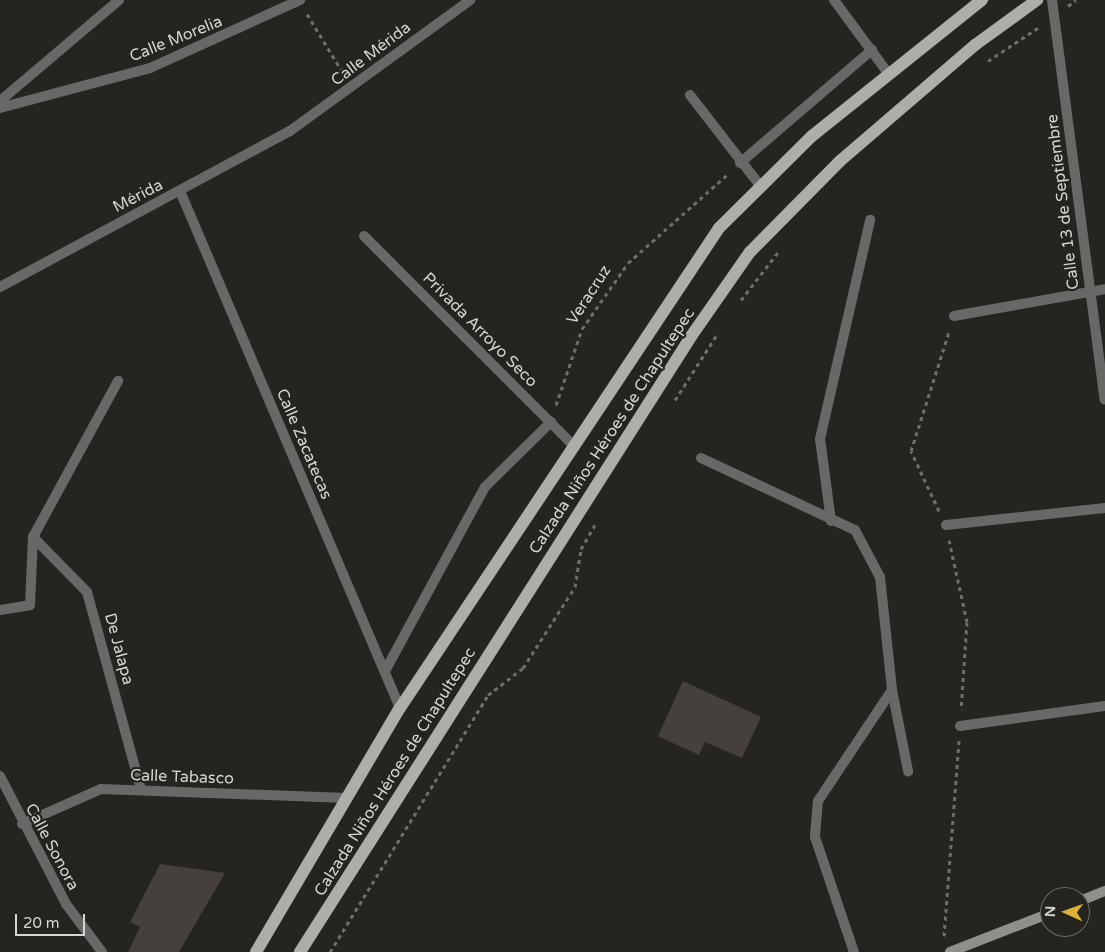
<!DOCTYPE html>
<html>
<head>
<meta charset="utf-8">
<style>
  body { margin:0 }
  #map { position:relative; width:1105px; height:952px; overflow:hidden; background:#252420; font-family:"Varela Round",sans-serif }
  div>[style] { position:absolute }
  .building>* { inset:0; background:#45403e }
  .path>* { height:3px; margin-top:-1.5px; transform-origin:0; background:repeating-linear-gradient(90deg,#6f6e6b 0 4px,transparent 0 8px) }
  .street>* { height:10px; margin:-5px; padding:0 5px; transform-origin:5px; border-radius:5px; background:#686866 }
  .secondary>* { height:10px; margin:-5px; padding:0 5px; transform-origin:5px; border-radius:5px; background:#908f8b }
  .primary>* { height:12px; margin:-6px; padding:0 6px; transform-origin:6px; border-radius:6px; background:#aeada8 }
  span { translate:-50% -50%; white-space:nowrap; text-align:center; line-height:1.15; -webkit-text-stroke:4.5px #252420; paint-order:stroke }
  .street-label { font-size:16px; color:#d6d5d2 }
  .north { position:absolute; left:1040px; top:887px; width:50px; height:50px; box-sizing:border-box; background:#252420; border:1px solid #6c6b67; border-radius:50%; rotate:272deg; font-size:14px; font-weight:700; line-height:20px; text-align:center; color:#d6d5d2 }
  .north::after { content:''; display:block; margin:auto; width:18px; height:22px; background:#dbb233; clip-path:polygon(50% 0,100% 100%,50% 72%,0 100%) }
  .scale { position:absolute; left:15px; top:914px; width:70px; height:22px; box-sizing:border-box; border:2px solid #d6d5d2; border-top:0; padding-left:6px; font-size:15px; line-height:18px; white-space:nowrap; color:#d6d5d2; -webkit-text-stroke:4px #252420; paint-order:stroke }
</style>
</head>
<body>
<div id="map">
  <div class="building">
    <div style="clip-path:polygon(683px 681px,761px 717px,742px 758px,705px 742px,699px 755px,658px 736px)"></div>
    <div style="clip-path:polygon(160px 864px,225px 873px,179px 952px,128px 952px,140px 927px,130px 922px)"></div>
  </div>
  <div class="path">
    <div style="left:1068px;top:6px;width:10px;rotate:-37deg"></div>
    <div style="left:307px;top:14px;width:69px;rotate:58.6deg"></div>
    <div style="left:988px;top:61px;width:61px;rotate:-33.7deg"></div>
    <div style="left:741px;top:300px;width:62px;rotate:-52.2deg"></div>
    <div style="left:675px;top:400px;width:80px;rotate:-57.3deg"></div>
    <div style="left:556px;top:405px;width:80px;rotate:-71.1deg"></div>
    <div style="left:582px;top:329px;width:80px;rotate:-55.1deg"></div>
    <div style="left:628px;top:263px;width:134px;rotate:-41.7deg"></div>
    <div style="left:939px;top:511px;width:66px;rotate:-115deg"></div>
    <div style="left:911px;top:451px;width:125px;rotate:-72.3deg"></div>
    <div style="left:949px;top:540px;width:84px;rotate:77.6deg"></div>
    <div style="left:967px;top:622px;width:88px;rotate:93.9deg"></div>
    <div style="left:944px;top:936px;width:196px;rotate:-85.6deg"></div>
    <div style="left:330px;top:952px;width:302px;rotate:-58.4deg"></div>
    <div style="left:488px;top:695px;width:44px;rotate:-37.6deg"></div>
    <div style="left:523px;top:668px;width:96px;rotate:-57.3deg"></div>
    <div style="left:575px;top:587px;width:38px;rotate:-81deg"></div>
    <div style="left:581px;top:549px;width:30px;rotate:-60deg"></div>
  </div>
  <div class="street">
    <div style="left:834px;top:0;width:91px;rotate:53.5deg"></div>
    <div style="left:1052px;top:0;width:403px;rotate:82.5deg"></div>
    <div style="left:690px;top:95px;width:116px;rotate:52.3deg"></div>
    <div style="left:0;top:101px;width:156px;rotate:-40.3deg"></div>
    <div style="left:0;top:108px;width:155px;rotate:-14.9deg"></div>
    <div style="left:150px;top:68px;width:165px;rotate:-24.4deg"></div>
    <div style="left:740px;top:163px;width:174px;rotate:-40.6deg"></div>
    <div style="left:180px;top:191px;width:562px;rotate:66.95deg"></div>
    <div style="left:364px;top:236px;width:297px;rotate:45deg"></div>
    <div style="left:0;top:287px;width:329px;rotate:-28.3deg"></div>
    <div style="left:290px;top:131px;width:223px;rotate:-36deg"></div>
    <div style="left:954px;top:316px;width:153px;rotate:-10.1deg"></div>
    <div style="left:701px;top:458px;width:170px;rotate:25.1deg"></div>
    <div style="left:855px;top:530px;width:53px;rotate:62deg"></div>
    <div style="left:880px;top:577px;width:114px;rotate:83.9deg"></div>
    <div style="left:892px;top:690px;width:133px;rotate:123.7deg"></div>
    <div style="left:818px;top:801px;width:36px;rotate:95deg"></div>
    <div style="left:815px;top:837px;width:121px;rotate:71.3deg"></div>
    <div style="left:831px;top:521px;width:83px;rotate:-97.6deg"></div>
    <div style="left:820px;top:439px;width:225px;rotate:-77.1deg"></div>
    <div style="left:946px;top:525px;width:160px;rotate:-6.1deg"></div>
    <div style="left:33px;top:537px;width:77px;rotate:45.5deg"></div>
    <div style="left:87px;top:592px;width:205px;rotate:74.7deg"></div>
    <div style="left:0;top:610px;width:30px;rotate:-9deg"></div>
    <div style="left:30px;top:605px;width:68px;rotate:-87.5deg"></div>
    <div style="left:33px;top:537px;width:178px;rotate:-61.4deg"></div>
    <div style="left:385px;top:671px;width:209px;rotate:-61.5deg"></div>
    <div style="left:485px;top:487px;width:93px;rotate:-44.6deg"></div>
    <div style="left:892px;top:690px;width:83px;rotate:78.8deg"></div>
    <div style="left:960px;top:726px;width:146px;rotate:-7.9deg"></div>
    <div style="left:0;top:776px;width:144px;rotate:62.7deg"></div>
    <div style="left:66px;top:904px;width:60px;rotate:53.1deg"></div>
    <div style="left:22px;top:824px;width:86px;rotate:-23.9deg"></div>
    <div style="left:101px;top:789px;width:246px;rotate:2.1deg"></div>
  </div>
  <div class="secondary">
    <div style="left:1080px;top:901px;width:27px;rotate:-22deg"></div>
    <div style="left:950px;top:952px;width:107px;rotate:-21.3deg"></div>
  </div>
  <div class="primary">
    <div style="left:256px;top:952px;width:283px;rotate:-59.5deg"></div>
    <div style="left:400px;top:708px;width:576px;rotate:-56.39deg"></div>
    <div style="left:719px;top:228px;width:131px;rotate:-44.7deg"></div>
    <div style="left:812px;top:136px;width:218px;rotate:-38.7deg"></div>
    <div style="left:300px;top:952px;width:731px;rotate:-57.57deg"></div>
    <div style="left:692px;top:335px;width:101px;rotate:-55.1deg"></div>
    <div style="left:750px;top:252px;width:128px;rotate:-45.3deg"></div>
    <div style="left:840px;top:161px;width:178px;rotate:-40.7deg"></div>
    <div style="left:975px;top:45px;width:77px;rotate:-36deg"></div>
  </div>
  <div class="street-label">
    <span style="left:176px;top:39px;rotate:-22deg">Calle Morelia</span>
    <span style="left:371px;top:54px;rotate:-37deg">Calle Mérida</span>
    <span style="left:138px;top:196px;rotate:-27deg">Mérida</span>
    <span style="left:1063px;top:202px;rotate:-97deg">Calle 13 de Septiembre</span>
    <span style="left:589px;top:295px;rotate:-57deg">Veracruz</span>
    <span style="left:480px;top:330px;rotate:45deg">Privada Arroyo Seco</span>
    <span style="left:612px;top:431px;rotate:-57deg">Calzada Niños Héroes de Chapultepec</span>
    <span style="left:304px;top:444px;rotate:67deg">Calle Zacatecas</span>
    <span style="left:119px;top:649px;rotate:75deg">De Jalapa</span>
    <span style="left:395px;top:772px;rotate:-58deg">Calzada Niños Héroes de Chapultepec</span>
    <span style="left:182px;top:777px;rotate:2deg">Calle Tabasco</span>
    <span style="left:52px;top:847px;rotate:62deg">Calle Sonora</span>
  </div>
  <div class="north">N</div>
  <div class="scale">20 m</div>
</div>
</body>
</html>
